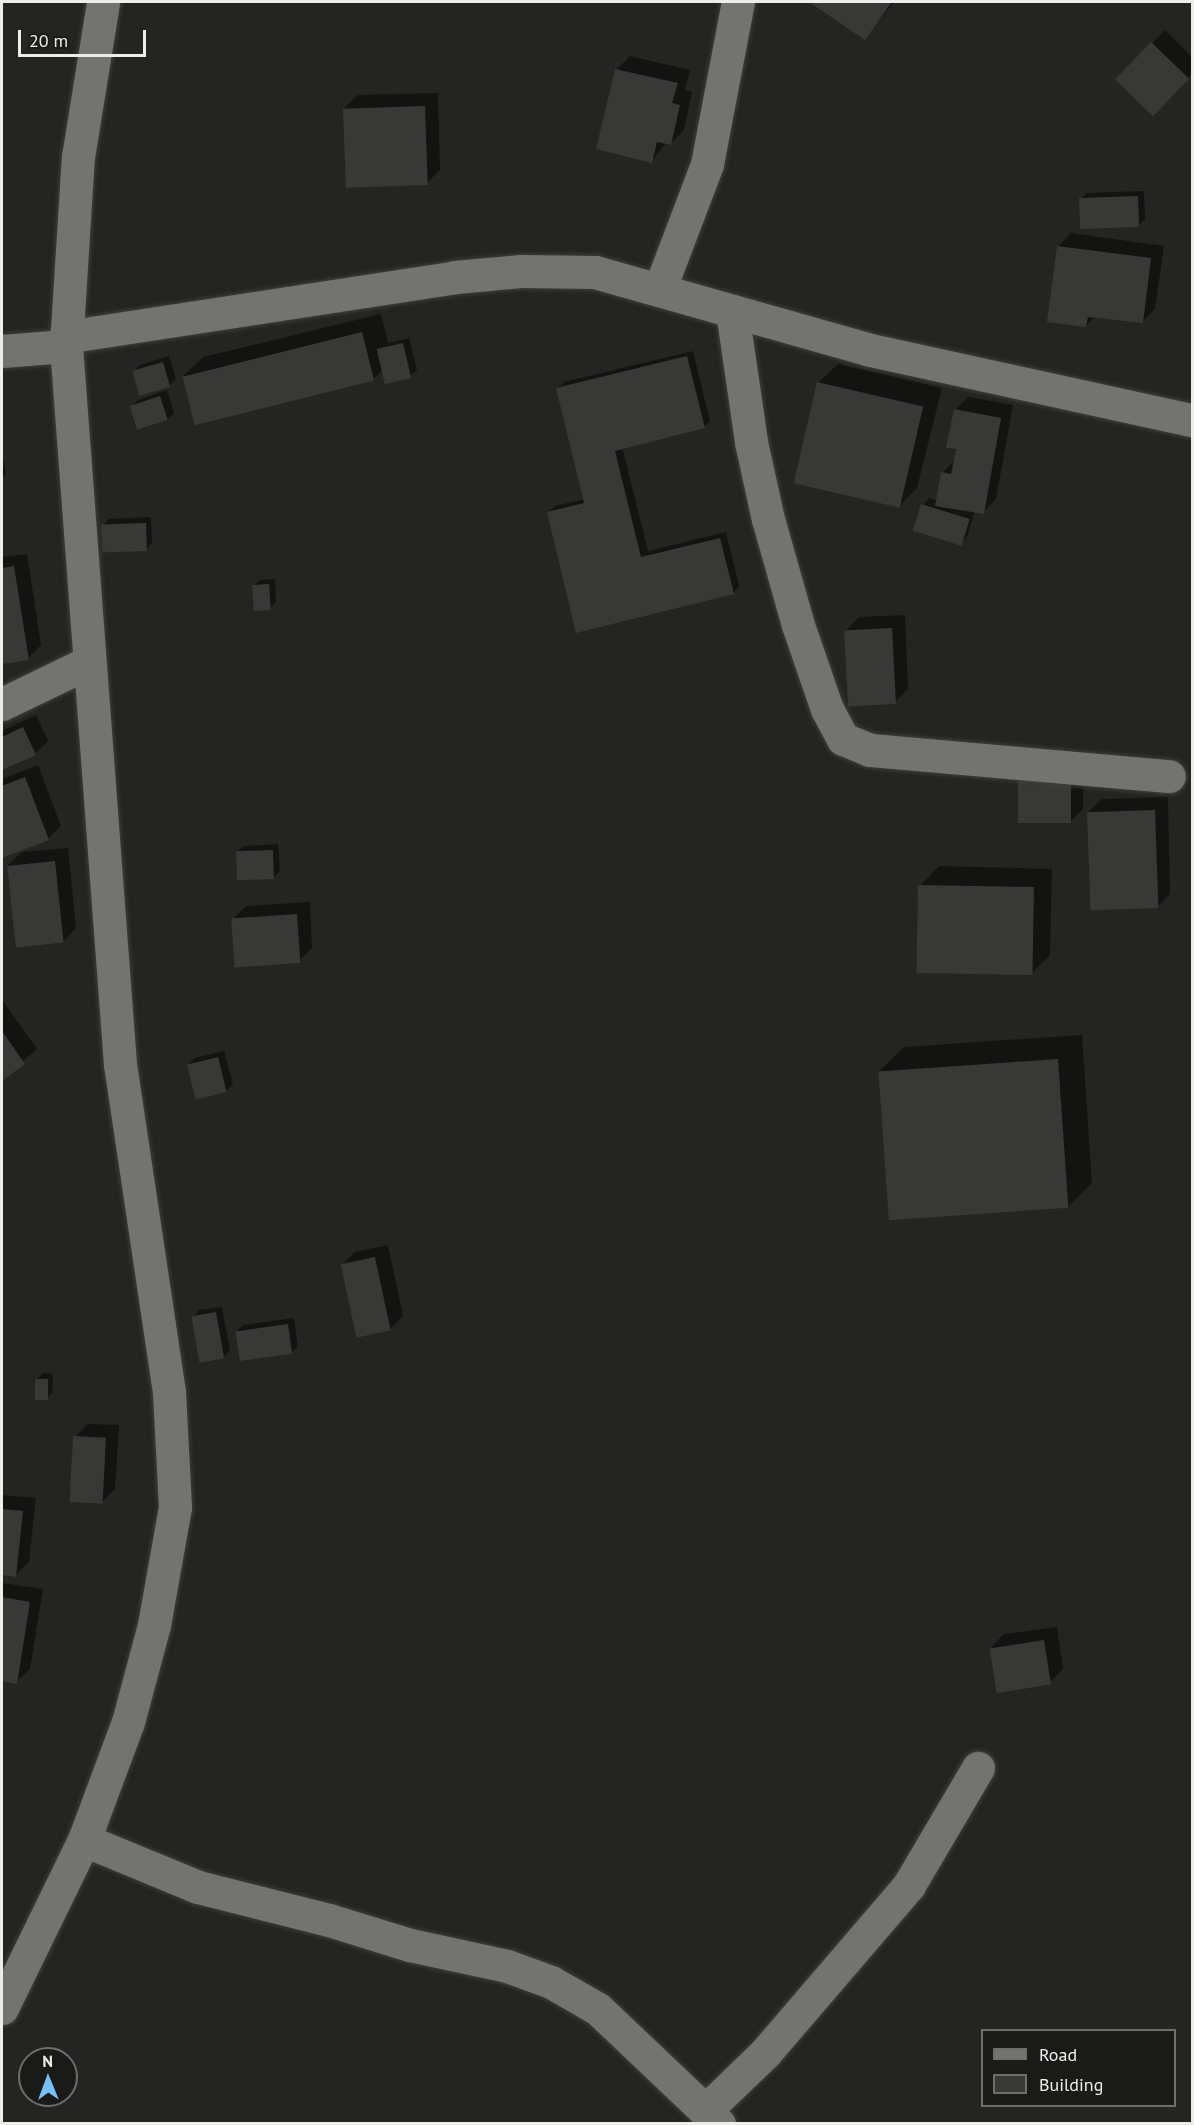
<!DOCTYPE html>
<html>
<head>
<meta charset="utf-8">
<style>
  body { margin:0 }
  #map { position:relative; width:1194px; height:2125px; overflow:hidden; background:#242422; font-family:"PT Sans",sans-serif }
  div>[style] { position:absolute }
  .shadow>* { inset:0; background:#0007 }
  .building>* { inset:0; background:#383936; transform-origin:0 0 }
  .roads { filter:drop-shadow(0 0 2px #3e3f3c) drop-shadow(0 0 2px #3e3f3c) }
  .minor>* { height:33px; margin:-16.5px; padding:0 16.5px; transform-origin:16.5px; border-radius:16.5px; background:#737470 }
  .tertiary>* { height:33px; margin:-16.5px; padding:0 16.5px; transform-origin:16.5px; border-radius:16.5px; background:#737470 }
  span { translate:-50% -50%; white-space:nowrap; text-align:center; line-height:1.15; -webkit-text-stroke:5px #1a1b18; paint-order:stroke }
  .frame { position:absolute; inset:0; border:3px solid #edeeec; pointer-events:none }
  .legend { position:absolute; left:981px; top:2029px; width:195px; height:78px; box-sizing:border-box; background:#1a1b18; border:2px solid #6e6f6d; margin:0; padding:8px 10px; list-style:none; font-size:18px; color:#edeeec }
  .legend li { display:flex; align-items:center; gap:12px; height:30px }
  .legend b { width:30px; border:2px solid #6e6f6d }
  .north { position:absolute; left:18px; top:2047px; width:60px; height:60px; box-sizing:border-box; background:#1a1b18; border:2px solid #6e6f6d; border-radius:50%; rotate:359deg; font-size:16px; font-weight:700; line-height:24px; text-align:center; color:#edeeec }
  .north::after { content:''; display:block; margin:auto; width:21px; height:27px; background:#76c0f7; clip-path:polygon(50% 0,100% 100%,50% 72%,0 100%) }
  .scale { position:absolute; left:18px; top:30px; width:128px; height:27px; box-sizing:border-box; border:3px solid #edeeec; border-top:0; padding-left:8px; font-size:18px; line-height:21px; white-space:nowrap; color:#edeeec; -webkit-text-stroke:4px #1a1b18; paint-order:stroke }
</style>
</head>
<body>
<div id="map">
  <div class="shadow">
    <div style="clip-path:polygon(811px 2px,894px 2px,865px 38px)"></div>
    <div style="clip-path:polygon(1165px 30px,1192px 57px,1192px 74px,1153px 114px,1117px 80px)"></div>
    <div style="clip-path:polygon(630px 56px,690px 70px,685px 90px,692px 92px,684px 130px,670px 144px,666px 143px,652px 161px,617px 69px)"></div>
    <div style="clip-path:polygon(438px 93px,440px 170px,427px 183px,344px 108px,358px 95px)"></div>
    <div style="clip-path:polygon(1144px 191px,1145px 219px,1139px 225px,1081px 199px,1087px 193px)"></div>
    <div style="clip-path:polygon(1071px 233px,1164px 246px,1155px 309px,1142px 322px,1095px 316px,1086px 326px,1058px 247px)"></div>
    <div style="clip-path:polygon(381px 314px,388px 343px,409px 338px,417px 370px,410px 376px,384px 369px,373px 379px,183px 376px,203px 357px)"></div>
    <div style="clip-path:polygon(693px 351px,710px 421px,704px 427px,622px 447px,648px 551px,726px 532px,739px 586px,733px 593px,578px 631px,548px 512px,555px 506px,585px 499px,558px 388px,564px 382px)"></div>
    <div style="clip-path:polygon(169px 356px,176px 379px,169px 386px,134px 371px,140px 365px)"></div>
    <div style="clip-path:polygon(838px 364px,942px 388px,917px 488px,898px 507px,818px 383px)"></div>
    <div style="clip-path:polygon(167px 390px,174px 413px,168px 419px,139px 429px,132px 406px,138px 400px)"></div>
    <div style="clip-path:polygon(968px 397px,1013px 405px,996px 499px,983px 512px,975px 511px,967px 537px,960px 544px,923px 505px,929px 498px,938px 501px,943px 472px,955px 460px,955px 410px)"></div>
    <div style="clip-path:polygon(2px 453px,6px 474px,2px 478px)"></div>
    <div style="clip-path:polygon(151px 517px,152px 543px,146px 550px,103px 526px,109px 519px)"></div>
    <div style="clip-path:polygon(27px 554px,41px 645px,28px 658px,2px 662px,2px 557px)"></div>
    <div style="clip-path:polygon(275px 579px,276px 602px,270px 608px,253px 586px,260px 580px)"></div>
    <div style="clip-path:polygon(905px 615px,908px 689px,895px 702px,846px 631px,859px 617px)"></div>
    <div style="clip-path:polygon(36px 715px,48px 741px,35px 754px,2px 769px,2px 731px)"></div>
    <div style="clip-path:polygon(1084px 758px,1083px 809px,1070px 822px,1019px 822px)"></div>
    <div style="clip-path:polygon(38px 765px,61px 826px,48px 839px,2px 857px,2px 779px)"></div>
    <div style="clip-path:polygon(1168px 797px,1170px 894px,1157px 907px,1088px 812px,1102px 799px)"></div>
    <div style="clip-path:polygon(278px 844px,280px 871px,273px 878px,237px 852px,244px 846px)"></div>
    <div style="clip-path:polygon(68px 848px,76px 928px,63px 942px,8px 865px,22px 852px)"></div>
    <div style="clip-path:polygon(939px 866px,1052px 869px,1050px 955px,1031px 974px,920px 886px)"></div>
    <div style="clip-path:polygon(310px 902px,312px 948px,299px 961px,233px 919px,246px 906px)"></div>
    <div style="clip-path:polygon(2px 1000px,37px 1049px,2px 1079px)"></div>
    <div style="clip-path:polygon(1082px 1035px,1092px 1183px,1068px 1207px,879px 1071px,904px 1047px)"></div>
    <div style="clip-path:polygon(224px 1051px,233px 1084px,227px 1091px,196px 1099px,188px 1065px,195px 1058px)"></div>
    <div style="clip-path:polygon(388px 1245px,403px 1316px,390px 1329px,342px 1265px,355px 1252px)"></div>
    <div style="clip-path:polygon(222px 1307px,230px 1350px,224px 1357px,193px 1317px,199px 1310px)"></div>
    <div style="clip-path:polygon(294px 1318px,298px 1346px,291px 1353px,237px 1331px,243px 1325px)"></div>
    <div style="clip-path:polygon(43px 1373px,53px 1374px,52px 1393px,46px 1399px,36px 1380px)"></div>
    <div style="clip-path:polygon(88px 1424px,119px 1425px,115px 1489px,102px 1502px,75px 1437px)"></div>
    <div style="clip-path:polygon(2px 1495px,36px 1498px,29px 1562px,16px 1575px,2px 1574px)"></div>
    <div style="clip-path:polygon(2px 1583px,43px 1589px,30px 1669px,16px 1682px,2px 1680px)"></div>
    <div style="clip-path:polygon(1057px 1627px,1063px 1669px,1050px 1682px,991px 1647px,1004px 1634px)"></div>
  </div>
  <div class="building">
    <div style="clip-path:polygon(809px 2px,892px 2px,865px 40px)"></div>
    <div style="left:1151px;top:42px;width:53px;height:52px;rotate:44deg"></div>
    <div style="clip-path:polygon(615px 69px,678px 83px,672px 103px,680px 105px,671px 145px,657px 142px,652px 163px,596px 149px)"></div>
    <div style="left:425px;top:106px;width:79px;height:82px;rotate:88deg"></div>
    <div style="left:1138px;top:196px;width:31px;height:59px;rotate:88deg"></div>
    <div style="clip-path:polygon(1057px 246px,1151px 258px,1143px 323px,1088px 317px,1086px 327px,1047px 322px)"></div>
    <div style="left:362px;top:332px;width:50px;height:185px;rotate:76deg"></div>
    <div style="left:403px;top:343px;width:36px;height:27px;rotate:77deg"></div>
    <div style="clip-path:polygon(687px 356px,705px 428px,615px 451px,641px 557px,720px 538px,734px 594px,576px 633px,547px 512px,584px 503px,556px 388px)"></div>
    <div style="left:163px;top:362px;width:26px;height:32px;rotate:74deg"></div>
    <div style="left:817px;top:382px;width:109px;height:104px;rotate:13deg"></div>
    <div style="left:160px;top:396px;width:25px;height:32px;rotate:72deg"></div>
    <div style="clip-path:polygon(954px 409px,1001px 418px,984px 514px,935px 506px,941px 472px,951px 474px,956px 449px,946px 448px)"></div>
    <div style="left:921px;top:504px;width:51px;height:28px;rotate:17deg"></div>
    <div style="left:146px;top:523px;width:28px;height:45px;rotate:88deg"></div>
    <div style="clip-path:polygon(14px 566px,29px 660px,2px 664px,2px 568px)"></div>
    <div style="left:269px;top:584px;width:26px;height:17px;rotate:86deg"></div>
    <div style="left:892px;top:628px;width:76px;height:48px;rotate:87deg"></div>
    <div style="clip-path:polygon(23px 727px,36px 755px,2px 770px,2px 737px)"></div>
    <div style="left:1018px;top:770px;width:53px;height:53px"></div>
    <div style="clip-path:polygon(25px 777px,49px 840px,2px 858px,2px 786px)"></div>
    <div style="left:1155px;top:810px;width:98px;height:68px;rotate:88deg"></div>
    <div style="left:273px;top:850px;width:29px;height:37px;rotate:88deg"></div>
    <div style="left:55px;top:861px;width:82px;height:48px;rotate:84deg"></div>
    <div style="left:918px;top:885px;width:116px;height:88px;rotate:1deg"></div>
    <div style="left:297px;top:914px;width:49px;height:66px;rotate:86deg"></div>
    <div style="clip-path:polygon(2px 1031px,25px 1064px,2px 1081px)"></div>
    <div style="left:218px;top:1057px;width:36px;height:32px;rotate:76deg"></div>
    <div style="left:1058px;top:1059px;width:149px;height:180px;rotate:86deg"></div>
    <div style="left:375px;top:1257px;width:75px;height:35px;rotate:78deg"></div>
    <div style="left:216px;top:1312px;width:47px;height:25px;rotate:80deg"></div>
    <div style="left:288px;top:1324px;width:30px;height:53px;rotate:82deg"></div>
    <div style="left:35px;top:1379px;width:13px;height:21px"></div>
    <div style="left:73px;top:1436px;width:33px;height:66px;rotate:3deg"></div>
    <div style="clip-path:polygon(2px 1509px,23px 1511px,16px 1577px,2px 1575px)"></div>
    <div style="clip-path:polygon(2px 1597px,30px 1602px,17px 1684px,2px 1681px)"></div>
    <div style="left:1044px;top:1640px;width:45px;height:55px;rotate:81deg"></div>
  </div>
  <div class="roads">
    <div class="minor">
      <div style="left:660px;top:288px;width:133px;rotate:-69.2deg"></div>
      <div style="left:707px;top:164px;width:165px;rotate:-79.2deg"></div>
      <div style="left:732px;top:311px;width:132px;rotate:81.7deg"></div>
      <div style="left:751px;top:442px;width:79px;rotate:77.6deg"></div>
      <div style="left:768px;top:519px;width:110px;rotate:74.2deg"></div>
      <div style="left:798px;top:625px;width:89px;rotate:71deg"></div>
      <div style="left:827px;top:709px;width:34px;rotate:62deg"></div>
      <div style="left:843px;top:739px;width:29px;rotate:22deg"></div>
      <div style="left:870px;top:750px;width:300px;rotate:5deg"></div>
      <div style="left:65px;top:337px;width:395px;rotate:-8.7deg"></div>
      <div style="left:455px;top:277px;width:66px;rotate:-5.2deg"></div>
      <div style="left:521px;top:271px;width:74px;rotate:0.8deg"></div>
      <div style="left:595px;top:272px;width:286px;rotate:15.8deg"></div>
      <div style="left:870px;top:350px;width:330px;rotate:12.3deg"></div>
      <div style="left:2px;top:351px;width:64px;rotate:-4.5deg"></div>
      <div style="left:2px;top:704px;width:97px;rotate:-25.8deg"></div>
      <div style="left:84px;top:1840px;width:123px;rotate:22.4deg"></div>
      <div style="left:198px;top:1887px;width:135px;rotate:14.1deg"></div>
      <div style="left:329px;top:1920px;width:85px;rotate:17.2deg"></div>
      <div style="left:410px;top:1945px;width:99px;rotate:12.2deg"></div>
      <div style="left:507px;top:1966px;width:47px;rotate:20deg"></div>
      <div style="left:551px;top:1982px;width:54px;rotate:29.9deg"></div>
      <div style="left:598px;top:2009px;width:167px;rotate:43.5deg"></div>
      <div style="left:707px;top:2109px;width:82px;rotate:-44deg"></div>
      <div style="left:766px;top:2052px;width:220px;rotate:-49.4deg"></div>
      <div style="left:909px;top:1885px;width:136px;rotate:-59.5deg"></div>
    </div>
    <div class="tertiary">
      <div style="left:2px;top:2008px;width:187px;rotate:-64deg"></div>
      <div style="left:84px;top:1840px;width:126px;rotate:-69.6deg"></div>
      <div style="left:128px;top:1722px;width:100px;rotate:-75deg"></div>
      <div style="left:154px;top:1625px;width:120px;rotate:-79.9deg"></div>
      <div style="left:175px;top:1507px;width:115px;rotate:-93deg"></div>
      <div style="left:169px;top:1392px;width:332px;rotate:-98.5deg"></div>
      <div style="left:120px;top:1064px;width:720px;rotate:-94.3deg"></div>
      <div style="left:66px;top:346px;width:189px;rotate:-86.4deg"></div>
      <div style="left:78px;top:157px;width:157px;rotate:-80.8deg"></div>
    </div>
  </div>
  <div class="frame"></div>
  <ul class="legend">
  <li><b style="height:8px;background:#737470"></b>Road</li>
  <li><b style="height:16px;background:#383936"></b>Building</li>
  </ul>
  <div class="north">N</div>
  <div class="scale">20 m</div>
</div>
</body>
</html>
